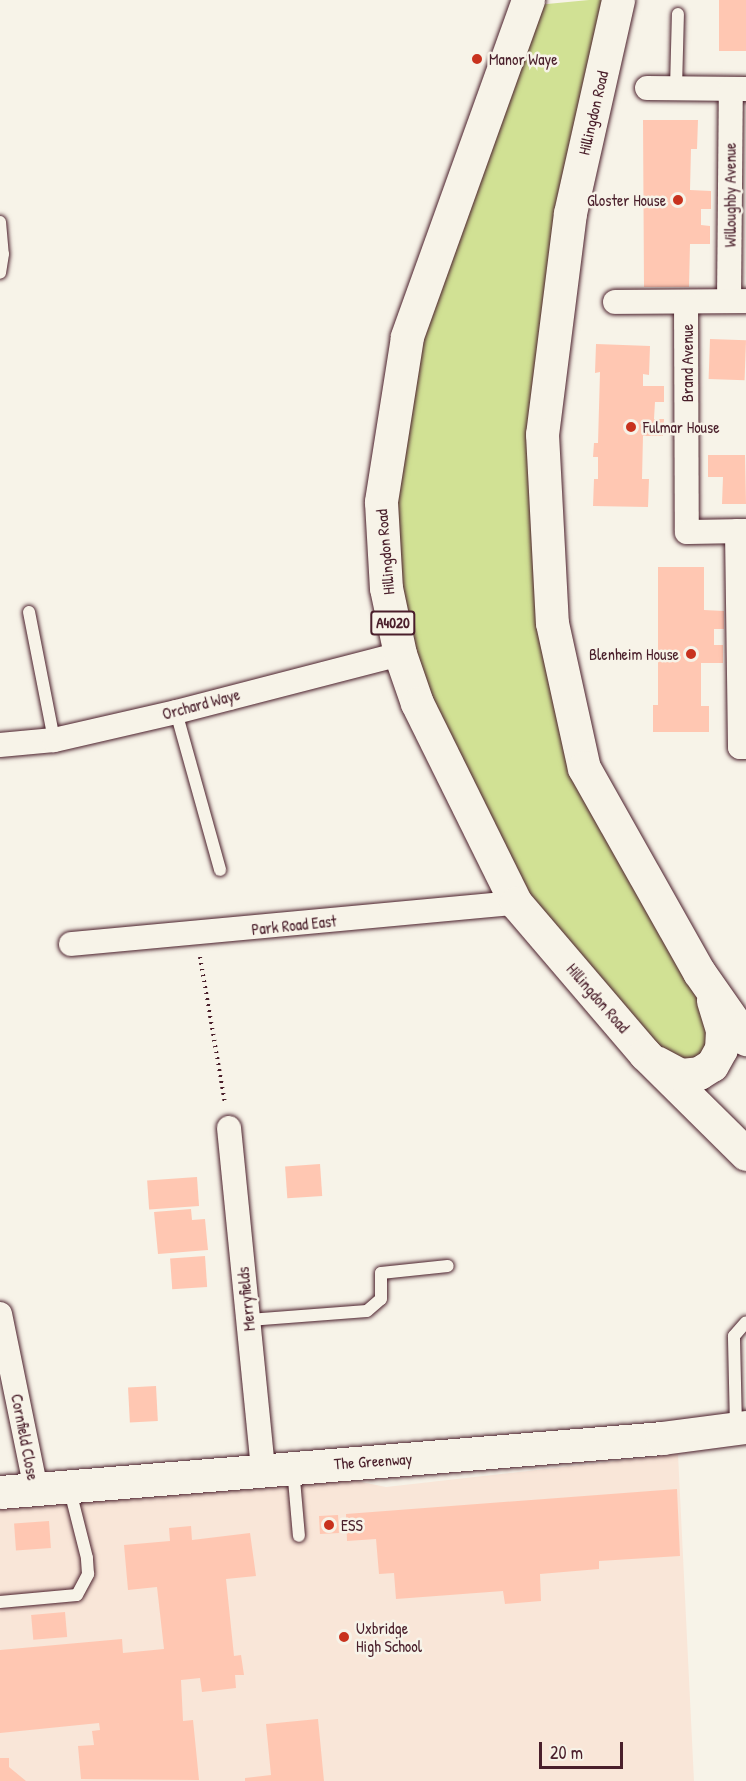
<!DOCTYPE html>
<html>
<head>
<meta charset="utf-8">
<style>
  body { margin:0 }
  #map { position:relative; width:746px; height:1781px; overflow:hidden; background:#f7f3e8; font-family:"Patrick Hand",sans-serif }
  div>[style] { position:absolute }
  .built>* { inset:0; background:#f9e6d8 }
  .green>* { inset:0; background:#d1e194 }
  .building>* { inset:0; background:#ffc7b2; transform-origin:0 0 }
  .path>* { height:4px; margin-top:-2px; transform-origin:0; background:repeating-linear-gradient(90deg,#4a1f2b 0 1.5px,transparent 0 6px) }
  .roads { filter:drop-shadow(0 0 2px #4a1f2b) drop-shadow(0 0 2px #4a1f2b) }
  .lane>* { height:12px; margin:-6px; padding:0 6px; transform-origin:6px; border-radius:6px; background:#f7f3e8 }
  .street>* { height:24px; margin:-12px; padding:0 12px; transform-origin:12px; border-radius:12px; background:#f7f3e8 }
  .secondary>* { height:33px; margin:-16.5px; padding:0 16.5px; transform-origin:16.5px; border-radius:16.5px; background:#f7f3e8 }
  .primary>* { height:33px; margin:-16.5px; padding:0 16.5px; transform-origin:16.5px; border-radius:16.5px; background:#f7f3e8 }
  .dots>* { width:16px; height:16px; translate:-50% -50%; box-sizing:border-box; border:3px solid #f7f3e8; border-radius:50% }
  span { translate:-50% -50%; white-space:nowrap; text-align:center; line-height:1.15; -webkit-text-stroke:5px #f7f3e8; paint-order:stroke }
  .shield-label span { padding:2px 4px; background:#f7f3e8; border:2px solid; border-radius:4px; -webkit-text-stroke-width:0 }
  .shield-label { font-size:15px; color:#4a1f2b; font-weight:700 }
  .poi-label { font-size:16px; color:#4a1f2b }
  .left { translate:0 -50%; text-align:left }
  .right { translate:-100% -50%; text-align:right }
  .street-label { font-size:16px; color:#4a1f2b }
  .scale { position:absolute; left:539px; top:1742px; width:84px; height:27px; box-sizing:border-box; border:3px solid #4a1f2b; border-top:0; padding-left:8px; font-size:18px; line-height:21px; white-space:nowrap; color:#4a1f2b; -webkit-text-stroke:4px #f7f3e8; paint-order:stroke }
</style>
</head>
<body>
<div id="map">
  <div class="built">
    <div style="clip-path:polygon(678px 1454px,694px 1781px,0 1781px,0 1493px,293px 1468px,386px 1487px)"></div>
  </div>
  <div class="green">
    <div style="clip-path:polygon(589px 0,618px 0,542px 434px,584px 768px,722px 1030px,681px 1075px,516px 903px,386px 588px,407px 337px,526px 6px)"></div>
  </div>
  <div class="building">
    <div style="left:719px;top:0;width:27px;height:51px"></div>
    <div style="clip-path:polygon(643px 120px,698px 120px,697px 149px,691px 149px,690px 190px,711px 191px,711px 209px,701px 209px,701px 225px,710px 226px,710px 244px,690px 244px,689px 287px,644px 287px)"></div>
    <div style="left:710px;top:339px;width:36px;height:40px;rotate:2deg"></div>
    <div style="clip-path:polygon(596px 344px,650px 346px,649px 375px,643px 374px,643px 386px,664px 386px,664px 402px,655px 402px,654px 419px,664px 419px,663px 436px,643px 436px,642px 479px,649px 479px,648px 507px,593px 506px,594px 479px,598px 479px,598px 457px,593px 457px,594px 443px,598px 443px,600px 372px,595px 373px)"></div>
    <div style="clip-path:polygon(708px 455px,745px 455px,746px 504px,722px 504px,723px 477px,708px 477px)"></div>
    <div style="clip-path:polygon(658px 567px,704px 567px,704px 610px,724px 611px,724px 629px,714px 629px,714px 645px,723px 645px,723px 663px,701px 663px,701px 706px,709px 706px,709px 732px,653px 732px,653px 705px,658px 705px)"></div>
    <div style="left:320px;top:1164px;width:32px;height:35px;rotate:86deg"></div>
    <div style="left:197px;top:1177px;width:29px;height:50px;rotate:86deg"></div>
    <div style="clip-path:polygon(191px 1209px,192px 1220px,205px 1219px,208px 1250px,158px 1254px,154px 1212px)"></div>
    <div style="left:205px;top:1256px;width:31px;height:35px;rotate:86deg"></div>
    <div style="left:156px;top:1386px;width:35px;height:28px;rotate:87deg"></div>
    <div style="clip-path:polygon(677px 1489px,680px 1556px,599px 1561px,599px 1569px,540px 1574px,541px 1601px,505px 1604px,503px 1591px,396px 1599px,394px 1573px,379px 1574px,376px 1539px,347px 1541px,346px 1514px)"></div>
    <div style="left:338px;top:1515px;width:18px;height:19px;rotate:87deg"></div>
    <div style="left:49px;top:1521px;width:27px;height:35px;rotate:86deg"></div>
    <div style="clip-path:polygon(191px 1526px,192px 1540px,250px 1533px,256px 1576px,226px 1579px,234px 1656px,241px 1655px,244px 1675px,235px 1675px,236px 1688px,202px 1692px,200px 1678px,181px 1680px,183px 1721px,193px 1720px,199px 1780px,81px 1779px,78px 1746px,94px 1745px,92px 1731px,100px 1730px,99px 1723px,0 1733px,0 1650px,122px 1639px,123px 1653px,164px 1649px,157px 1587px,128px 1590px,124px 1545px,170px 1541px,169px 1528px)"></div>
    <div style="left:65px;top:1612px;width:25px;height:34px;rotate:85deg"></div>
    <div style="clip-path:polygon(318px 1719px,324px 1781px,245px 1781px,245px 1778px,271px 1775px,266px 1724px)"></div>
    <div style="clip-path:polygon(0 1758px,9px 1758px,9px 1767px,26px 1781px,0 1781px)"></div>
  </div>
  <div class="path">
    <div style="left:200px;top:957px;width:148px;rotate:80.3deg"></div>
  </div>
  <div class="roads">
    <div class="lane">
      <div style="left:676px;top:88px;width:74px;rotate:-88.5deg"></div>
      <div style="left:0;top:222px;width:32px;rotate:85deg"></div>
      <div style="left:3px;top:254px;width:19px;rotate:99deg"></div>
      <div style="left:29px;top:612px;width:130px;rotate:78.9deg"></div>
      <div style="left:176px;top:712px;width:164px;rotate:74.4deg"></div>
      <div style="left:249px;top:1320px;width:118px;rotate:-4.4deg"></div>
      <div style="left:367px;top:1311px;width:18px;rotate:-41deg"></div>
      <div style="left:381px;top:1299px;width:26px;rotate:-90deg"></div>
      <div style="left:381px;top:1273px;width:67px;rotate:-6deg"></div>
      <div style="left:736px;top:1427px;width:91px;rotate:-91.3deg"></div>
      <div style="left:734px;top:1336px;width:18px;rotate:-49deg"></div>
      <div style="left:293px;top:1468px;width:68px;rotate:85deg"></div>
      <div style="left:0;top:1602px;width:77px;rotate:-5.2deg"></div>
      <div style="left:77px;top:1595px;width:24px;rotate:-62deg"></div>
      <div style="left:88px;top:1574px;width:16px;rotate:-94deg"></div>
      <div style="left:87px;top:1558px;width:73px;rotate:-104.2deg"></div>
    </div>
    <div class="street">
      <div style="left:647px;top:88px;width:99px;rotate:0.6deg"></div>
      <div style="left:729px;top:301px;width:212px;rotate:-89.5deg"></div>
      <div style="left:615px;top:302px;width:131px;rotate:-0.4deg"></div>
      <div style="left:686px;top:302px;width:230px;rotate:89.8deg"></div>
      <div style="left:687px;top:532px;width:59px;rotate:-1deg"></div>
      <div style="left:737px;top:531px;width:216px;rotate:89.2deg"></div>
      <div style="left:740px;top:747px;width:6px"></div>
      <div style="left:0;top:745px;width:54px;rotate:-5.3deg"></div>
      <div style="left:54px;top:740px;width:125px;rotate:-12.9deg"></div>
      <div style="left:176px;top:712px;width:231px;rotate:-14.5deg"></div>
      <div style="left:71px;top:944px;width:447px;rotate:-5.3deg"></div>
      <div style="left:229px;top:1128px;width:345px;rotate:84.3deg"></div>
      <div style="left:0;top:1314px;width:179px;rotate:78.4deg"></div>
    </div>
    <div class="secondary">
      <div style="left:0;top:1492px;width:664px;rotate:-4.66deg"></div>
      <div style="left:662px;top:1438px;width:85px;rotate:-7.5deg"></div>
    </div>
    <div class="primary">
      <div style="left:528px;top:0;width:358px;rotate:109.8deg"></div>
      <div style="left:407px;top:337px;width:167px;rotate:99deg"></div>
      <div style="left:381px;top:502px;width:86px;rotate:86.7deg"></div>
      <div style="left:386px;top:588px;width:67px;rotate:78deg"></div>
      <div style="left:400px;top:654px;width:52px;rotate:70.9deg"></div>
      <div style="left:417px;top:703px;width:223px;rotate:63.7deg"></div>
      <div style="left:516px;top:903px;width:199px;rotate:49.5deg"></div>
      <div style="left:645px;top:1054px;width:142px;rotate:44.7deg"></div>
      <div style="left:618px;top:0;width:218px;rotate:102.7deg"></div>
      <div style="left:570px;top:213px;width:223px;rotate:97.2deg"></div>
      <div style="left:542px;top:434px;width:189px;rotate:87deg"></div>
      <div style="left:552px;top:623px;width:148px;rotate:77.6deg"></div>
      <div style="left:584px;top:768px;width:234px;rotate:60.6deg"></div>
      <div style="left:699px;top:972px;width:82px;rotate:55deg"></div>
      <div style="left:658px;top:1063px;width:26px;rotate:28deg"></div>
      <div style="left:681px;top:1075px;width:18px;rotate:-6deg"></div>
      <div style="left:699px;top:1073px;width:15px;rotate:-32deg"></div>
      <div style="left:712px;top:1065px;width:18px;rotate:-61deg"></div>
      <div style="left:721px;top:1049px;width:19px;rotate:-87deg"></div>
      <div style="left:722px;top:1030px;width:31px;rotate:-107deg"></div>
    </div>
  </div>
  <div class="dots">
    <div style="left:477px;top:59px;background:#c8321e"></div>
    <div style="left:678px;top:200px;background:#c8321e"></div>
    <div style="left:631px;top:427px;background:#c8321e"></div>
    <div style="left:691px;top:654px;background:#c8321e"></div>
    <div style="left:329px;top:1525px;background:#c8321e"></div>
    <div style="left:344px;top:1637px;background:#c8321e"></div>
  </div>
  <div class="shield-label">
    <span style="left:393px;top:623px">A4020</span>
  </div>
  <div class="poi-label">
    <span class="left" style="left:489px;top:59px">Manor Waye</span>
    <span class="right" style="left:666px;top:200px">Gloster House</span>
    <span class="left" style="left:643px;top:427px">Fulmar House</span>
    <span class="right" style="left:679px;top:654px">Blenheim House</span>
    <span class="left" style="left:341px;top:1525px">ESS</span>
    <span class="left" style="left:356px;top:1637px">Uxbridge<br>High School</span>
  </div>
  <div class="street-label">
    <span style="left:593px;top:113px;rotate:-77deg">Hillingdon Road</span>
    <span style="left:730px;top:195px;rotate:-90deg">Willoughby Avenue</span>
    <span style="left:687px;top:363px;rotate:-90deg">Brand Avenue</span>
    <span style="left:385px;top:552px;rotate:-95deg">Hillingdon Road</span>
    <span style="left:201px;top:704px;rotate:-15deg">Orchard Waye</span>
    <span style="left:294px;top:925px;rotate:-6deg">Park Road East</span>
    <span style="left:598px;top:998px;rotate:49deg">Hillingdon Road</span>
    <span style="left:246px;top:1299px;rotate:-96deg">Merryfields</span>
    <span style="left:25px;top:1437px;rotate:79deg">Cornfield Close</span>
    <span style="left:373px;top:1461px;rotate:-4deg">The Greenway</span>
  </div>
  <div class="scale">20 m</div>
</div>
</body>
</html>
